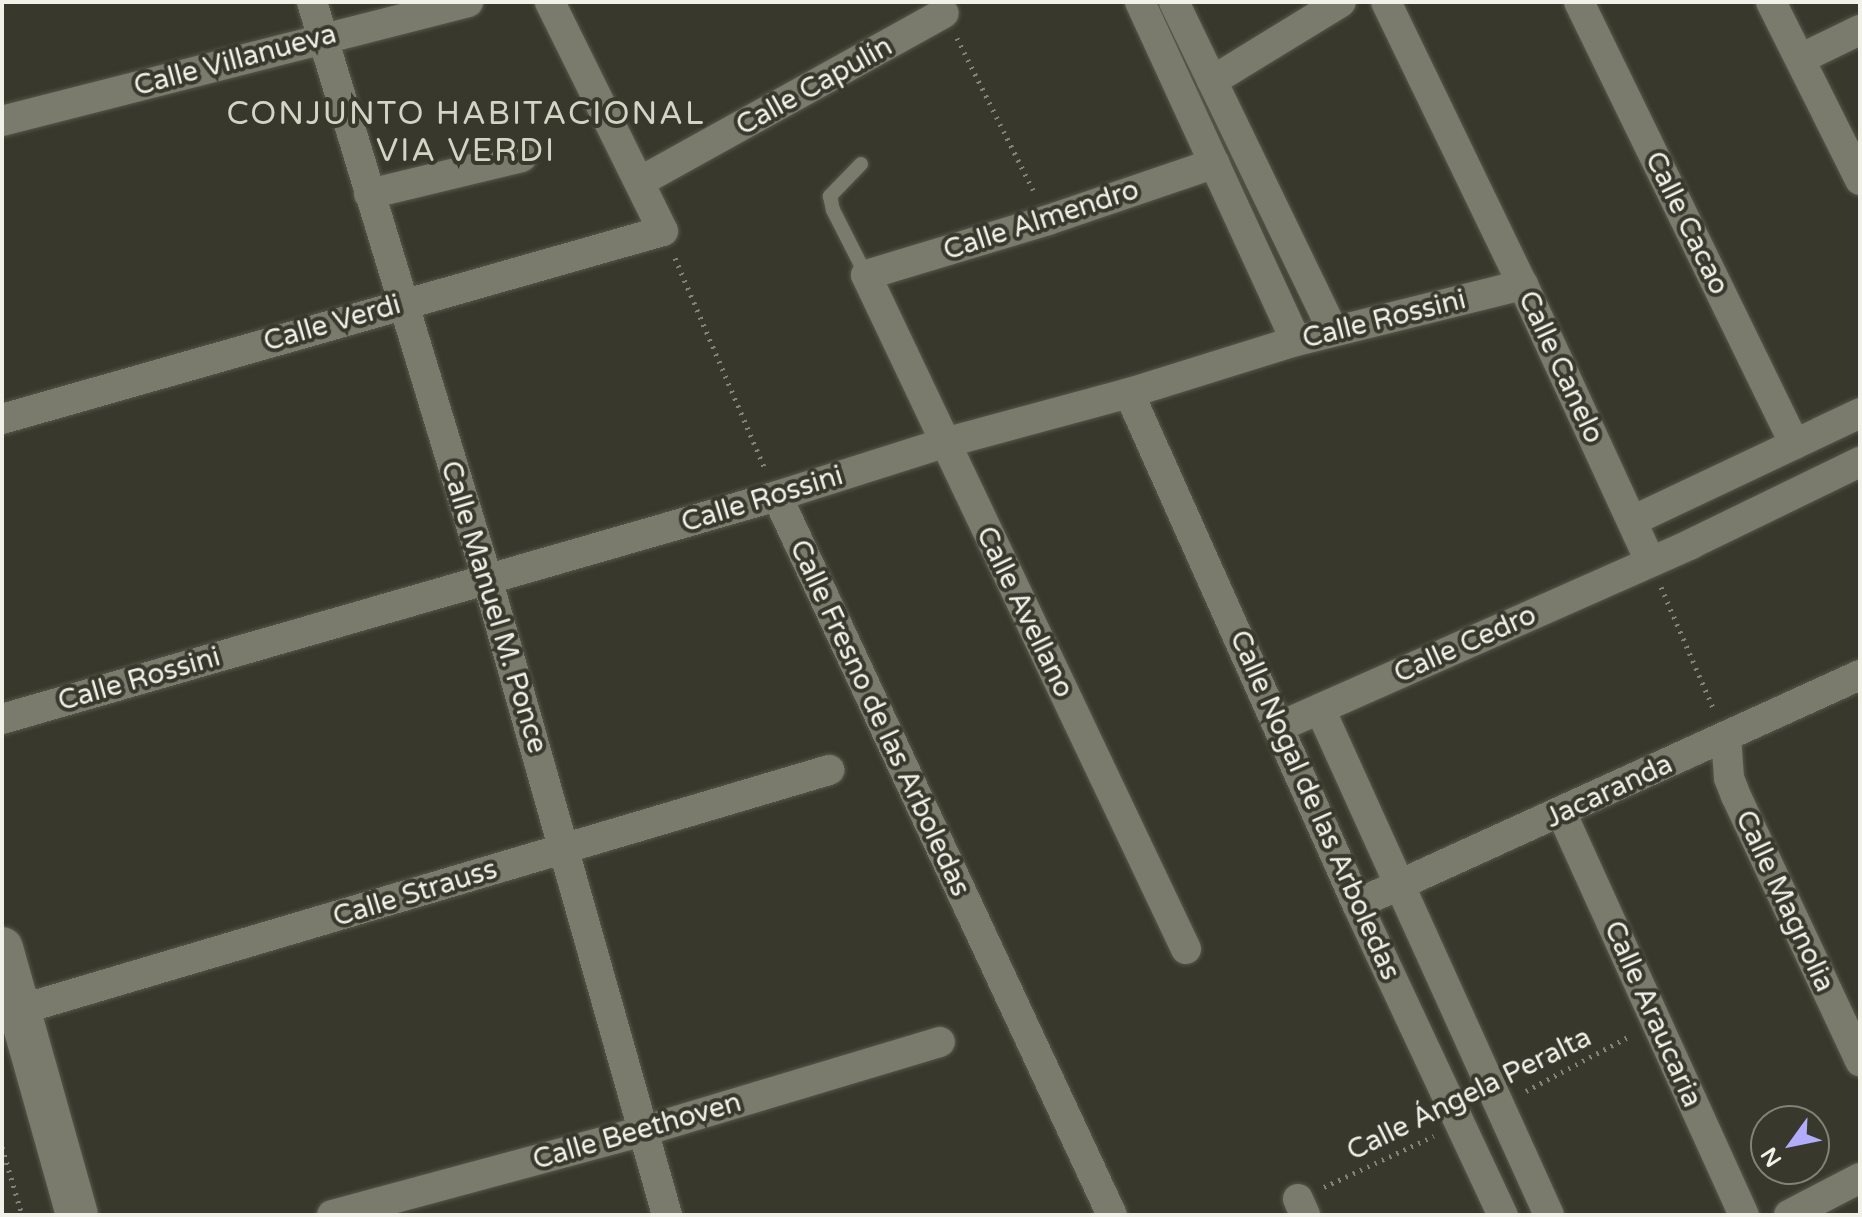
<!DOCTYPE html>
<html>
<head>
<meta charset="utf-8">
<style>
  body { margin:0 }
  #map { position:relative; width:1862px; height:1217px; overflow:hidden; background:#38382c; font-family:"Varela Round",sans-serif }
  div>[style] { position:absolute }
  .path>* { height:5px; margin-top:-2.5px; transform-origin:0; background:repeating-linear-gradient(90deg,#838379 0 2px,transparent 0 8px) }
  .roads { filter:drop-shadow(0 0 2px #56564c) drop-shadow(0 0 2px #56564c) }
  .lane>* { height:14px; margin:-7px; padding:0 7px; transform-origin:7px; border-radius:7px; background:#7a7a6d }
  .street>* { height:30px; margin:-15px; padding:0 15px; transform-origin:15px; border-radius:15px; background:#7a7a6d }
  .secondary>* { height:42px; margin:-21px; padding:0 21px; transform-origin:21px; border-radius:21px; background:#7a7a6d }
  span { translate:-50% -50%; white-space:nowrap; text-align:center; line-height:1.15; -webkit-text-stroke:8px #38382c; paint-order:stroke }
  .street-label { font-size:28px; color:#f1f1ea }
  .quarter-label { font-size:32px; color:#d4d4c6; letter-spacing:2px }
  .frame { position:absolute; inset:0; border:4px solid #f1f1ea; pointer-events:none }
  .north { position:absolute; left:1750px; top:1105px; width:80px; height:80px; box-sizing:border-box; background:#38382c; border:2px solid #828278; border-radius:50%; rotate:237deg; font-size:22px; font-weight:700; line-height:32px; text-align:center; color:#f1f1ea }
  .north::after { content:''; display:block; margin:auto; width:28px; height:36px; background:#b2adfa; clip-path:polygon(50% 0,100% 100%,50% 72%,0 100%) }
</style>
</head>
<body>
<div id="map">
  <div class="path">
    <div style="left:957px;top:38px;width:174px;rotate:63.4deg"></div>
    <div style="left:675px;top:258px;width:229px;rotate:66.9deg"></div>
    <div style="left:1661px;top:587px;width:134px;rotate:66.7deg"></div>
    <div style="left:1526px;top:1091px;width:118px;rotate:-27.9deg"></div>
    <div style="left:2px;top:1147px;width:71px;rotate:73.6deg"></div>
    <div style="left:1324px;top:1187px;width:121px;rotate:-24.9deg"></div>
  </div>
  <div class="roads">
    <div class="lane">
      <div style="left:861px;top:164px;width:45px;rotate:134.1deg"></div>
      <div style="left:830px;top:196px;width:14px;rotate:78deg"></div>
      <div style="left:833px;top:210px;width:73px;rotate:63.1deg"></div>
    </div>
    <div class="street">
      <div style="left:312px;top:2px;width:602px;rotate:73.1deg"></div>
      <div style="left:487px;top:578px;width:662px;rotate:74.22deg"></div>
      <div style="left:1140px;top:2px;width:373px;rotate:65.3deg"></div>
      <div style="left:1174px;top:2px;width:365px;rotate:64.2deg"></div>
      <div style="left:1386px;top:2px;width:314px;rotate:64.2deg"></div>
      <div style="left:1523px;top:285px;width:304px;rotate:65.3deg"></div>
      <div style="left:1579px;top:2px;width:492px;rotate:64deg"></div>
      <div style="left:1771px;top:2px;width:199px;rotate:63.4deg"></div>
      <div style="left:1800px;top:59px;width:67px;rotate:-25.8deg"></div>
      <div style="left:1212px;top:81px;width:151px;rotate:-31.5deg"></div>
      <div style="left:2px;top:121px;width:481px;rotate:-14.3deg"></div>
      <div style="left:641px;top:181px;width:346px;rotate:-29deg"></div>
      <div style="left:369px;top:194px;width:157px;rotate:-13.6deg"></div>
      <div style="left:1129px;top:393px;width:560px;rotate:65.95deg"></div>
      <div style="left:1357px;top:904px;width:344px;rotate:64.9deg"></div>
      <div style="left:2px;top:419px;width:687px;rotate:-15.88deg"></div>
      <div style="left:663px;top:231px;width:255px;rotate:-116.3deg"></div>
      <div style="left:777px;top:496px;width:793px;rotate:65.02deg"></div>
      <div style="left:1632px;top:521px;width:252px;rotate:-25.3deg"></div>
      <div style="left:1320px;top:709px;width:555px;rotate:65.65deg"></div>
      <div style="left:2px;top:719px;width:806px;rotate:-16.05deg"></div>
      <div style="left:777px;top:496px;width:175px;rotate:-17.6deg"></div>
      <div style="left:944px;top:443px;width:192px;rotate:-15.1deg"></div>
      <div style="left:1129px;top:393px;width:175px;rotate:-17.3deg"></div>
      <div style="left:1296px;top:341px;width:234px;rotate:-13.9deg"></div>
      <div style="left:1281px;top:726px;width:449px;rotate:-23.9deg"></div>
      <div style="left:1691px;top:544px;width:188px;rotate:-25.9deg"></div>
      <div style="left:1726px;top:736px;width:42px;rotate:85.9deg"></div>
      <div style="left:1729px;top:778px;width:19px;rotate:69deg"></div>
      <div style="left:1736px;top:796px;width:293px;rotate:64.9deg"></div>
      <div style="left:1562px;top:814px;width:440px;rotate:65.6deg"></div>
      <div style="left:1357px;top:904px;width:553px;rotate:-24.48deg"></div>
      <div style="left:1186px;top:949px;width:746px;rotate:-115.4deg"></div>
      <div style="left:866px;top:275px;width:190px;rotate:-16.8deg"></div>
      <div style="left:1048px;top:220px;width:176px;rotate:-18.8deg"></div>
      <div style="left:2px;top:1015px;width:863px;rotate:-16.5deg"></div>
      <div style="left:1298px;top:1199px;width:17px;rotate:66deg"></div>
      <div style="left:332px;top:1215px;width:322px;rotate:-15.1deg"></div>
      <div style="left:643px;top:1131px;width:310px;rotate:-16.7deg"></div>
      <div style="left:1789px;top:1215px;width:80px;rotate:-27.5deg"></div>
    </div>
    <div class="secondary">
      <div style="left:2px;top:948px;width:277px;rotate:74.3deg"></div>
    </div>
  </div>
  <div class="street-label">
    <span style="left:235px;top:60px;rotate:-15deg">Calle Villanueva</span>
    <span style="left:814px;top:86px;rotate:-29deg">Calle Capulín</span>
    <span style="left:1041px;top:220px;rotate:-18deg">Calle Almendro</span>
    <span style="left:1687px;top:223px;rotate:64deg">Calle Cacao</span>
    <span style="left:1384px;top:319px;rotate:-14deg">Calle Rossini</span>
    <span style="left:332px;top:323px;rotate:-16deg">Calle Verdi</span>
    <span style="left:1561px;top:367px;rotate:65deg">Calle Canelo</span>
    <span style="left:762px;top:499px;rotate:-17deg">Calle Rossini</span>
    <span style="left:494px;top:607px;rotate:73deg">Calle Manuel M. Ponce</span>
    <span style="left:1025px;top:612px;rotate:64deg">Calle Avellano</span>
    <span style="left:1465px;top:644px;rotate:-24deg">Calle Cedro</span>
    <span style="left:139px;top:679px;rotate:-16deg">Calle Rossini</span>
    <span style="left:880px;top:718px;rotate:65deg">Calle Fresno de las Arboledas</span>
    <span style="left:1609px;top:791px;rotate:-25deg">Jacaranda</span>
    <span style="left:1315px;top:805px;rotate:66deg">Calle Nogal de las Arboledas</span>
    <span style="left:415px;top:893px;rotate:-17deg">Calle Strauss</span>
    <span style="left:1785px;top:901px;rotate:65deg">Calle Magnolia</span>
    <span style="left:1653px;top:1014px;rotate:66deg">Calle Araucaria</span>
    <span style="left:1469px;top:1094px;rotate:-26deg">Calle Ángela Peralta</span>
    <span style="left:637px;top:1131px;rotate:-16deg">Calle Beethoven</span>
  </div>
  <div class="quarter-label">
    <span style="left:466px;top:133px">CONJUNTO HABITACIONAL<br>VIA VERDI</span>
  </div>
  <div class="frame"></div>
  <div class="north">N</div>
</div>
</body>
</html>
